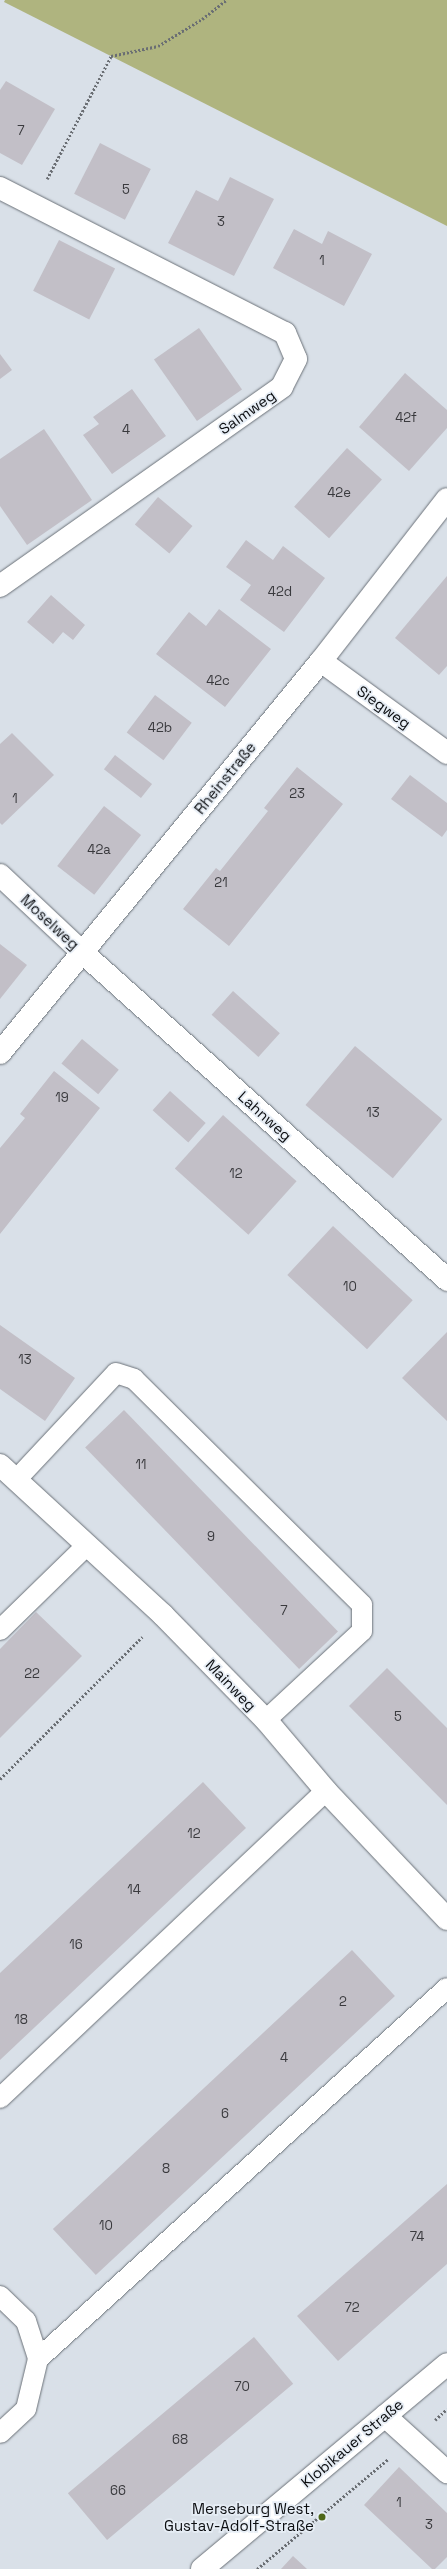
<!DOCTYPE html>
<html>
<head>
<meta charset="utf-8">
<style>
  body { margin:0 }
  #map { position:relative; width:447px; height:2569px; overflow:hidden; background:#d9e0e8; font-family:"Space Grotesk",sans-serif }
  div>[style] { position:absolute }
  .green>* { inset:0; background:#afb47f }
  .building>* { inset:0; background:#c2bfc7; transform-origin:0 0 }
  .path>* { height:2.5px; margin-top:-1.25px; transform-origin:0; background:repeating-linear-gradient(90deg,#6a6e73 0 2px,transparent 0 4px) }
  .roads { filter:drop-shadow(0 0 1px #6b7178) drop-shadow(0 0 1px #6b7178) }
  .service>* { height:20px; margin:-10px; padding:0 10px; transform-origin:10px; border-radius:10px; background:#fff }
  .minor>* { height:22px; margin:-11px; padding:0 11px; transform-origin:11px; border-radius:11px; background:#fff }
  .dots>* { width:11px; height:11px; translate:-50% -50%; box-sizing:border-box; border:2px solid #e6edf5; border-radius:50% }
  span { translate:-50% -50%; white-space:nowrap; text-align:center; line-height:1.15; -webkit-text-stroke:3.5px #e6edf5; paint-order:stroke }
  .number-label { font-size:13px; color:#3a3a3e }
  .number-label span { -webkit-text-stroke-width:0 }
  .street-label { font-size:15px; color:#0c0e11 }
  .poi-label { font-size:15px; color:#0c0e11 }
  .right { translate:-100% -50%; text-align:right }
</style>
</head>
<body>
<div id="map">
  <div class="green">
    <div style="clip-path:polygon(5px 0,447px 0,447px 226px,4px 2px)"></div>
  </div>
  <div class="building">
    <div style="clip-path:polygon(6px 81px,55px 109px,22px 165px,0 153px,0 90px)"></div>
    <div style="left:100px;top:143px;width:57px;height:57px;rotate:27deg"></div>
    <div style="clip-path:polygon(230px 177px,274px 199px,234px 276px,168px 243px,196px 190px,218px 201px)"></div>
    <div style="clip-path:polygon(294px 229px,322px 244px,328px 231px,372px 254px,344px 306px,273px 268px)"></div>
    <div style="left:59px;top:240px;width:63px;height:57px;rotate:27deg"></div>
    <div style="left:199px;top:328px;width:75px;height:55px;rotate:55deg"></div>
    <div style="clip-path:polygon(0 354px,12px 370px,0 379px)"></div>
    <div style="clip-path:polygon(405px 373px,447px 410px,447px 428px,409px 471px,359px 427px)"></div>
    <div style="clip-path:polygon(132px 389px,166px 436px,112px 474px,83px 435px,99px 424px,93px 417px)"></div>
    <div style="clip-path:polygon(44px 429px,92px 500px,27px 545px,0 506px,0 459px)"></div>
    <div style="left:347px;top:448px;width:47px;height:79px;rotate:42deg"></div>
    <div style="left:158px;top:497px;width:45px;height:36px;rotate:40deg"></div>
    <div style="clip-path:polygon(246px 540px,273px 560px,283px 546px,325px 578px,284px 632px,240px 600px,251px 585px,226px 567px)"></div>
    <div style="clip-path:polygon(447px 576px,447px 666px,439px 675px,395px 638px)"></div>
    <div style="clip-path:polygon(51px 595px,85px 625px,73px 640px,63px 632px,53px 644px,27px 622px)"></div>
    <div style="clip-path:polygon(219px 609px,271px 649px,225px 707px,156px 654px,189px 612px,206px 626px)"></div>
    <div style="left:155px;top:695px;width:46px;height:47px;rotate:37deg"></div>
    <div style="clip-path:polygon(12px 733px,54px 775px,2px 825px,0 823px,0 744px)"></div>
    <div style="left:115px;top:755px;width:47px;height:18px;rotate:38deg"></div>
    <div style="clip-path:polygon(297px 767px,343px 804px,229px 946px,183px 909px,216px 868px,220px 871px,268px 811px,264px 808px)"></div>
    <div style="clip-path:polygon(410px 775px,447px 803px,447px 830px,442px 837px,391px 799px)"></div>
    <div style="left:104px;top:806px;width:47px;height:76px;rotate:38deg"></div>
    <div style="clip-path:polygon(0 944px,27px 965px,0 999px)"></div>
    <div style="left:233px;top:991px;width:63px;height:32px;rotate:42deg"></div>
    <div style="left:82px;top:1039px;width:48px;height:32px;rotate:40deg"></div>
    <div style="left:355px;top:1046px;width:114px;height:77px;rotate:40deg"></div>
    <div style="clip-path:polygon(54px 1071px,100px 1108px,0 1234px,0 1148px,25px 1118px,20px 1114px)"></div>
    <div style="left:170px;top:1091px;width:48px;height:26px;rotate:42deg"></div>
    <div style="left:223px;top:1115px;width:99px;height:72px;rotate:42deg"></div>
    <div style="left:333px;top:1226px;width:109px;height:67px;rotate:43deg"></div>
    <div style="clip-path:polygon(0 1325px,75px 1378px,45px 1421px,0 1389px)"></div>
    <div style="clip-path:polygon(447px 1332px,447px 1421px,402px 1378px)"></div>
    <div style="left:124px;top:1410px;width:308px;height:54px;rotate:46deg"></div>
    <div style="clip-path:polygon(36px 1612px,82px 1656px,0 1738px,0 1649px)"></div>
    <div style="clip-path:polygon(387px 1668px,447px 1728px,447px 1805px,349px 1706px)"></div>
    <div style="clip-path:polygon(203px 1782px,246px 1828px,0 2060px,0 1973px)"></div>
    <div style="left:352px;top:1950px;width:63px;height:409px;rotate:47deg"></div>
    <div style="clip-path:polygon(447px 2184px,447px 2264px,338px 2361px,297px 2316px)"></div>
    <div style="left:254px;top:2337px;width:61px;height:243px;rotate:50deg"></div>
    <div style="clip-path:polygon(399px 2467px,447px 2513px,447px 2557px,435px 2569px,432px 2569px,364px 2505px)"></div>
    <div style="clip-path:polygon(293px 2556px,307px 2569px,281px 2569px)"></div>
  </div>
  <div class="path">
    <div style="left:47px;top:179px;width:139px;rotate:-62.5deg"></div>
    <div style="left:111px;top:56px;width:48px;rotate:-12deg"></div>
    <div style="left:158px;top:46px;width:52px;rotate:-31.5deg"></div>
    <div style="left:202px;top:19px;width:31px;rotate:-38deg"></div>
    <div style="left:0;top:1779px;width:201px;rotate:-45deg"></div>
    <div style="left:435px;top:2420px;width:16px;rotate:-43deg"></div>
    <div style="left:257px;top:2569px;width:171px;rotate:-40deg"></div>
  </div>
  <div class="roads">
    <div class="service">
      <div style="left:16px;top:1480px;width:146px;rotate:-46.9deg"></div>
      <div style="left:116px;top:1373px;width:19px;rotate:18deg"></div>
      <div style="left:134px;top:1379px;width:321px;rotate:44.7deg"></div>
      <div style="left:362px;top:1605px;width:26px;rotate:90deg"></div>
      <div style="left:362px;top:1631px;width:131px;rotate:137.2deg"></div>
      <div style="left:0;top:1630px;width:122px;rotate:-44.3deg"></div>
      <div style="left:0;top:2098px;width:448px;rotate:-43.3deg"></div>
      <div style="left:0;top:2296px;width:36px;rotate:44deg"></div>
      <div style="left:26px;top:2321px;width:40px;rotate:72deg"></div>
      <div style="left:38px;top:2359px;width:51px;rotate:103.5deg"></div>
      <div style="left:26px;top:2409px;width:35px;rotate:137deg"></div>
      <div style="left:38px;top:2359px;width:552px;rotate:-42.21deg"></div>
    </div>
    <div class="minor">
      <div style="left:0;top:188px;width:320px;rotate:27deg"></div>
      <div style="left:285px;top:333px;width:28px;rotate:67deg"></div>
      <div style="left:296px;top:359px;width:31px;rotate:117deg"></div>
      <div style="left:282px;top:387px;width:345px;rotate:144.8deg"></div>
      <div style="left:321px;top:661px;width:156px;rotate:36.1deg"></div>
      <div style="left:0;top:875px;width:112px;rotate:43.2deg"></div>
      <div style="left:82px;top:952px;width:491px;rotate:41.9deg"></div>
      <div style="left:0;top:1053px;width:507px;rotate:-50.69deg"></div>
      <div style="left:321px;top:661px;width:205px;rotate:-52.1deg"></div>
      <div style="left:0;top:1465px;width:222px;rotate:42.6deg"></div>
      <div style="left:163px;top:1615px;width:147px;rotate:45.6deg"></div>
      <div style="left:266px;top:1720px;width:93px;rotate:49.8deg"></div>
      <div style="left:326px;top:1791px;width:176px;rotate:46.6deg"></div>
      <div style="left:385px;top:2416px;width:84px;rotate:42.1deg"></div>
      <div style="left:202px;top:2569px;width:319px;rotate:-39.9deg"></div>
    </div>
  </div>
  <div class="dots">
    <div style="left:322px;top:2517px;background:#4f6819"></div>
  </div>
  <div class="number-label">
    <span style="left:21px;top:131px">7</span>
    <span style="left:126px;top:190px">5</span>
    <span style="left:221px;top:222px">3</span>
    <span style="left:322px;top:261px">1</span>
    <span style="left:406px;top:418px">42f</span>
    <span style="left:126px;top:430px">4</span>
    <span style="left:339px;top:493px">42e</span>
    <span style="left:280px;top:592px">42d</span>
    <span style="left:218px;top:681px">42c</span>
    <span style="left:160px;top:728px">42b</span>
    <span style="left:297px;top:794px">23</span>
    <span style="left:15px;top:799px">1</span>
    <span style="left:99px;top:850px">42a</span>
    <span style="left:221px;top:883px">21</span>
    <span style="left:62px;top:1098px">19</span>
    <span style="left:373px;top:1113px">13</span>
    <span style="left:236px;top:1174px">12</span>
    <span style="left:350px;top:1287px">10</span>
    <span style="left:25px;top:1360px">13</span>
    <span style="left:141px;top:1465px">11</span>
    <span style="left:211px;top:1537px">9</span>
    <span style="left:284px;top:1611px">7</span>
    <span style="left:32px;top:1674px">22</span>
    <span style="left:398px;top:1717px">5</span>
    <span style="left:194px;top:1834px">12</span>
    <span style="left:134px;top:1890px">14</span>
    <span style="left:76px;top:1945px">16</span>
    <span style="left:343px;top:2002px">2</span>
    <span style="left:21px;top:2020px">18</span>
    <span style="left:284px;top:2058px">4</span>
    <span style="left:225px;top:2114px">6</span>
    <span style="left:166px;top:2169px">8</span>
    <span style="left:106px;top:2226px">10</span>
    <span style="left:417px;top:2237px">74</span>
    <span style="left:352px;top:2308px">72</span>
    <span style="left:242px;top:2387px">70</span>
    <span style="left:180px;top:2440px">68</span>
    <span style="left:118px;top:2491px">66</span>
    <span style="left:399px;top:2503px">1</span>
    <span style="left:429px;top:2525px">3</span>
  </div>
  <div class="street-label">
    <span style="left:247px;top:412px;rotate:-35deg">Salmweg</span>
    <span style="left:384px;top:707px;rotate:36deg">Siegweg</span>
    <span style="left:225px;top:778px;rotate:-51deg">Rheinstraße</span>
    <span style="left:50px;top:922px;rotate:43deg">Moselweg</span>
    <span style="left:265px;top:1116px;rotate:42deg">Lahnweg</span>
    <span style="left:231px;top:1685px;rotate:46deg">Mainweg</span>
    <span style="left:352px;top:2443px;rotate:-40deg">Klobikauer Straße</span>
  </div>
  <div class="poi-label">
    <span class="right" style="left:314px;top:2517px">Merseburg West,<br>Gustav-Adolf-Straße</span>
  </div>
</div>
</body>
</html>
